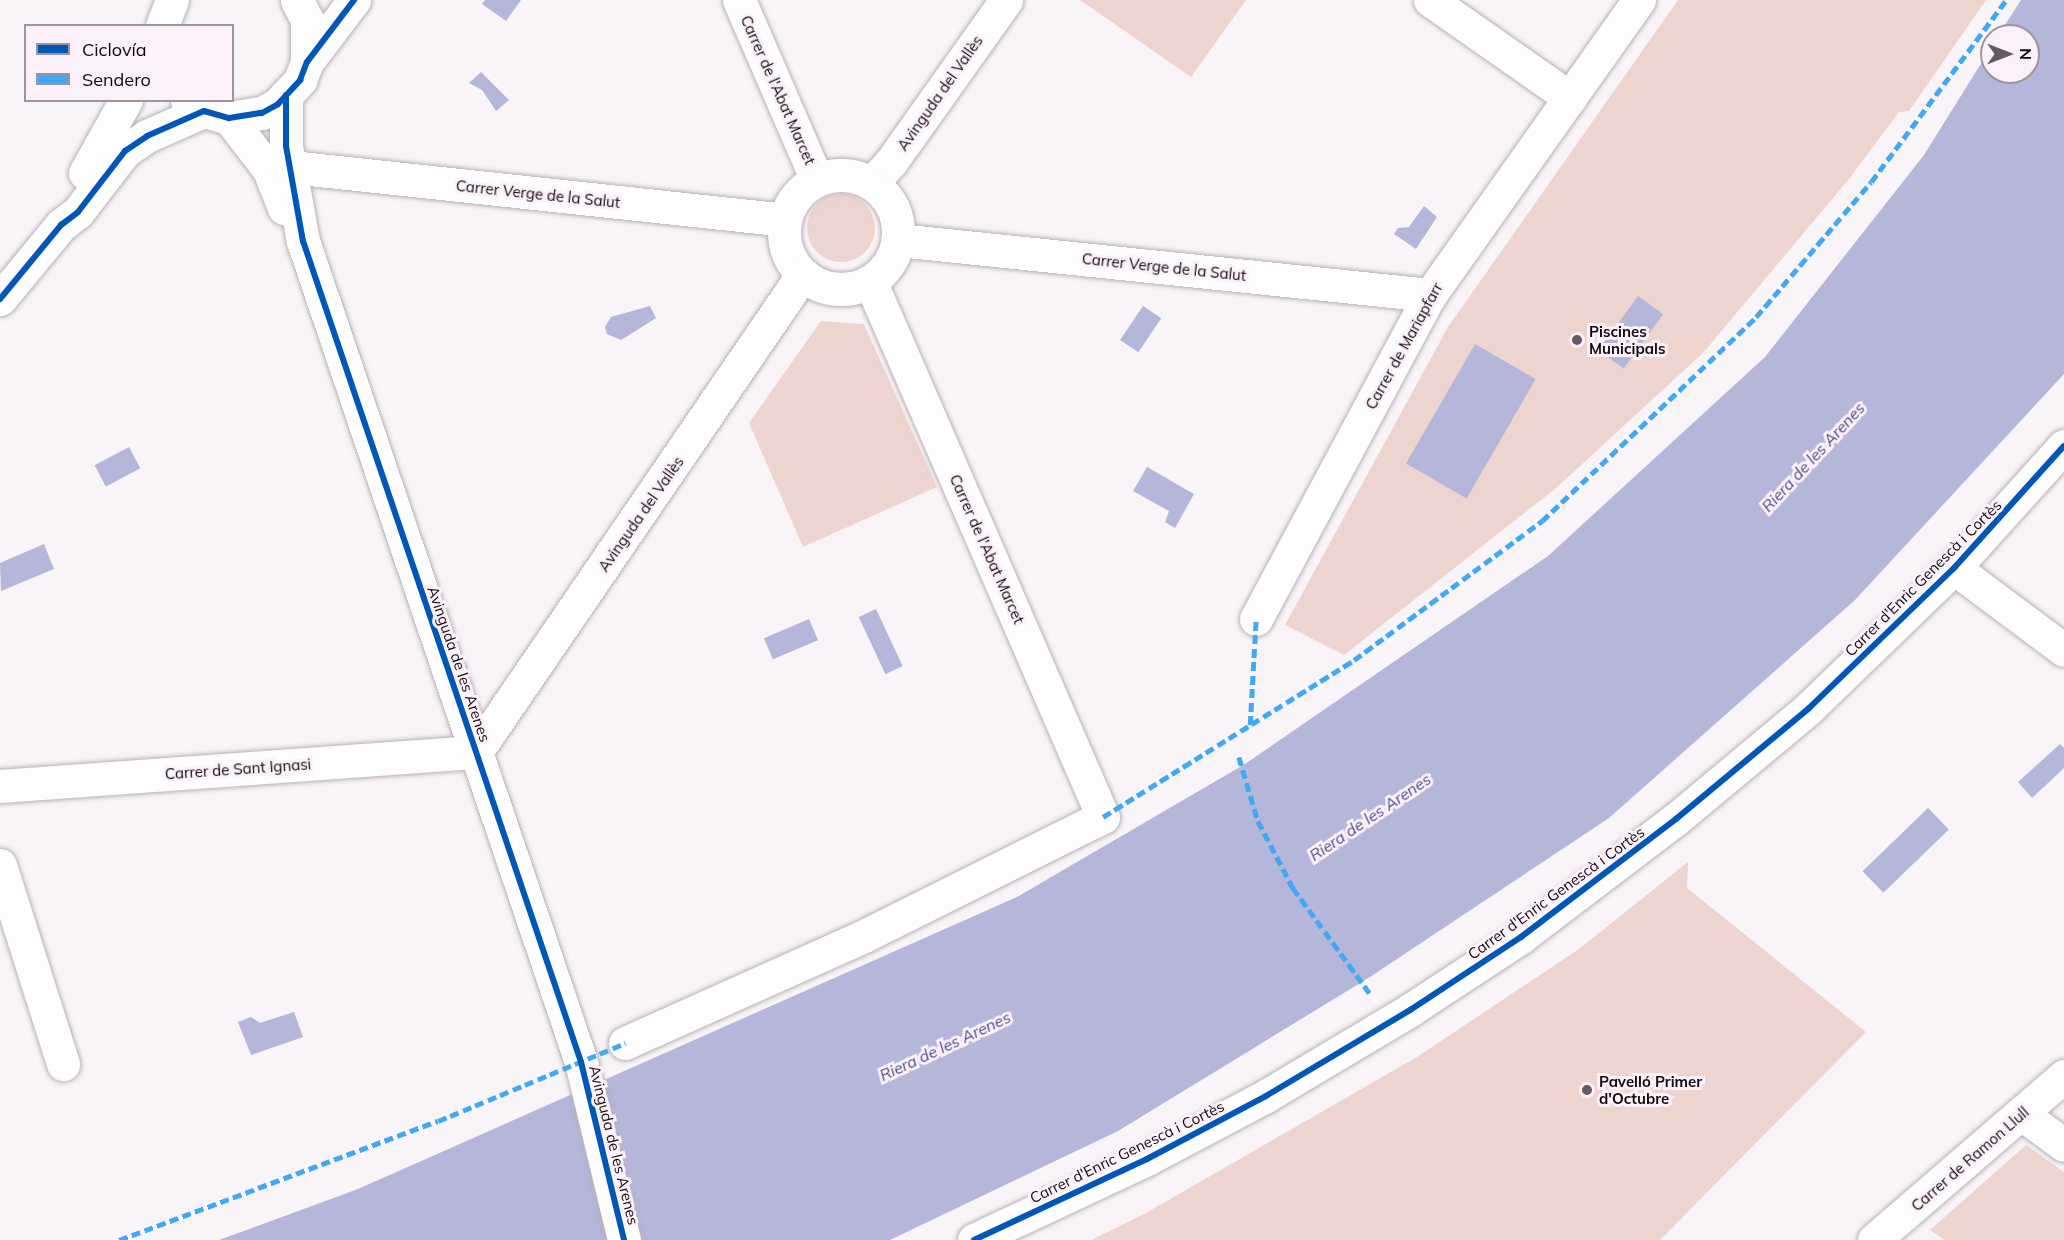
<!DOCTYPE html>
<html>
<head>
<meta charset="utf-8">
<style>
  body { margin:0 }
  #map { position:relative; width:2064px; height:1240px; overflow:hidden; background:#f9f4f7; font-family:Mulish,sans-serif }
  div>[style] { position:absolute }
  .green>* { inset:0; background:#eed4cf }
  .round { border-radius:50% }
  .water>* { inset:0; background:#b4b6da; transform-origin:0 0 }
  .roads { filter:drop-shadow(0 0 2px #b8b1b6) drop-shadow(0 0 2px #b8b1b6) }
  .minor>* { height:33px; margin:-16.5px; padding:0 16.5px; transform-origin:16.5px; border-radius:16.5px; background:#fefdfe }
  .minor>.ring { margin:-16.5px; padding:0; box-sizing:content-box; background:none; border:33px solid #fefdfe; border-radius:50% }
  .quiet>* { height:4.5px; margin-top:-2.25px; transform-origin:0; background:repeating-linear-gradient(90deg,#3fa9f5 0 9px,transparent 0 13.5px) }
  .cycleway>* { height:6px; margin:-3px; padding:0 3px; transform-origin:3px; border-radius:3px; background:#0057b8 }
  .dots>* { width:16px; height:16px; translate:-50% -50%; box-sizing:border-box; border:3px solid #fcf1f8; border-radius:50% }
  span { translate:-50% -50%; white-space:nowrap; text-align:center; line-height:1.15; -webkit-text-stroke:6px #fcf1f8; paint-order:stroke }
  .street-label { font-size:15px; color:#11090f }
  .poi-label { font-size:15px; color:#11090f; font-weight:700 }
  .left { translate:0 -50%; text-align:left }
  .water-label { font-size:16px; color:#4b4b8c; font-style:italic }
  .legend { position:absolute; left:24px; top:24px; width:210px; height:78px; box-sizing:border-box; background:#fcf1f8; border:2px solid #9e949b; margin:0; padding:8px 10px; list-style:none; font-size:18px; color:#11090f }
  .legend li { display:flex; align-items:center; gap:12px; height:30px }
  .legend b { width:30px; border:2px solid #9e949b }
  .north { position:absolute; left:1980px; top:24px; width:60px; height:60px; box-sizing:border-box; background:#fcf1f8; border:2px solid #9e949b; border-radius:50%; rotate:90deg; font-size:16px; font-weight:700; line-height:24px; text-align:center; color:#11090f }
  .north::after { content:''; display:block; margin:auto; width:21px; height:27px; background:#625b60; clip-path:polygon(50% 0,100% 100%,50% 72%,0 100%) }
</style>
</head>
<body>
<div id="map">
  <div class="green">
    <div style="clip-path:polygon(1080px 0,1246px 0,1191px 77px)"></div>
    <div style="clip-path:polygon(1678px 0,1986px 0,1909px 111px,1899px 112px,1849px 179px,1703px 353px,1555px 489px,1344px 655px,1285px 625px,1448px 327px)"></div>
    <div class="round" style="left:807px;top:194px;width:68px;height:68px"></div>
    <div style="clip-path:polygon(821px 321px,864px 324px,937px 487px,803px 547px,749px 423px)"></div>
    <div style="clip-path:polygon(1688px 862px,1687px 888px,1866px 1032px,1660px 1240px,1091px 1240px,1144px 1214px,1417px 1057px,1579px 949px)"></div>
    <div style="clip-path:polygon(2026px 1145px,2064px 1172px,2064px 1240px,1945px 1240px,1930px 1230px)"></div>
  </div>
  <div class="water">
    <div style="clip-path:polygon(485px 0,521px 0,506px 21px,482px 4px)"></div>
    <div style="clip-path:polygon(2021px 0,2064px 0,2064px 374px,1855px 600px,1609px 818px,1370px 977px,1118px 1131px,890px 1240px,219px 1240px,358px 1189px,1017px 897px,1245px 764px,1548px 556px,1765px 357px,1924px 155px,1992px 46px,1992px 72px,2028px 72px,2028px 36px,1998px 36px)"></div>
    <div style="clip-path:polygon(481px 72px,509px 100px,496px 111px,482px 90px,469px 83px)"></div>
    <div style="clip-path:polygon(1424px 206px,1437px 217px,1416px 249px,1394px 234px,1398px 228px,1409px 227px)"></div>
    <div style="left:1638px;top:296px;width:31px;height:67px;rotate:36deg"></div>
    <div style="clip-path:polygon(650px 306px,656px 318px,621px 340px,607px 334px,605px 327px,611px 317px)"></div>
    <div style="left:1143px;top:306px;width:22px;height:41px;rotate:34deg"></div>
    <div style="left:1475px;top:344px;width:70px;height:138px;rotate:30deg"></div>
    <div style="left:129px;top:447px;width:24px;height:39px;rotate:62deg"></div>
    <div style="clip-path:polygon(1147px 467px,1194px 494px,1175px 528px,1165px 522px,1169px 511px,1133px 491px)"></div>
    <div style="clip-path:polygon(44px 544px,54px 569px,1px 591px,0 563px)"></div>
    <div style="left:876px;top:609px;width:63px;height:19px;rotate:65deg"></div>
    <div style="left:809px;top:619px;width:23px;height:49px;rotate:67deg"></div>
    <div style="clip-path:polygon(2060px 744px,2064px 748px,2064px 768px,2032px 798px,2018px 782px)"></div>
    <div style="left:1928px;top:808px;width:30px;height:91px;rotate:46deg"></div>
    <div style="clip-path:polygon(294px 1012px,303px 1037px,251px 1055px,238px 1022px,251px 1017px,260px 1023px)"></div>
  </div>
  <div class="roads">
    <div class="minor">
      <div style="left:739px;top:0;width:196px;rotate:66.6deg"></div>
      <div style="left:1430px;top:0;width:171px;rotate:35deg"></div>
      <div style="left:162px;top:26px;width:28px;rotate:-69deg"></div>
      <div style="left:307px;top:62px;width:78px;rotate:-52.8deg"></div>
      <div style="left:286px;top:95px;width:51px;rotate:90deg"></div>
      <div style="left:286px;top:146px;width:97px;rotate:79.9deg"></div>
      <div style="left:303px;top:241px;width:867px;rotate:71.29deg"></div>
      <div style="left:581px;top:1062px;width:183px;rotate:76.4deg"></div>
      <div style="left:187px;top:100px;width:20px;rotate:33deg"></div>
      <div style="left:204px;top:111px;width:26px;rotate:16deg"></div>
      <div style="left:229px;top:118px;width:33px;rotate:-9deg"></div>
      <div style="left:262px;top:113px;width:18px;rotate:-29deg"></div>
      <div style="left:278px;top:104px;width:33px;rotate:-47deg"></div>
      <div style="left:300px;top:80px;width:19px;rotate:-69deg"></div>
      <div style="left:307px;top:62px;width:42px;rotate:-90deg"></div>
      <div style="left:307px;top:20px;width:22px;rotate:-117deg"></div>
      <div style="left:229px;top:118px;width:66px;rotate:52.4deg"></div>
      <div style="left:269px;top:170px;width:41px;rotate:68.5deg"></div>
      <div style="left:291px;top:167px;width:497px;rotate:6.1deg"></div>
      <div style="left:85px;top:173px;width:84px;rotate:-60.7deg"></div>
      <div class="ring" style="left:784px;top:175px;width:81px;height:81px"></div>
      <div style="left:872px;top:183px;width:28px;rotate:-48deg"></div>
      <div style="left:891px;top:162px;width:199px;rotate:-54.6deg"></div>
      <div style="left:898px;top:240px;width:535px;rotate:5.9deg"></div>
      <div style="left:0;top:299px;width:96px;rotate:-50.5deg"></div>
      <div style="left:61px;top:225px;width:21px;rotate:-37deg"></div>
      <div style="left:78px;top:212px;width:77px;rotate:-52.4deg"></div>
      <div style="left:125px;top:151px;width:27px;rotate:-34deg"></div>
      <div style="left:147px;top:136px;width:62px;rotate:-23.7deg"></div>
      <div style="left:1954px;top:568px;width:137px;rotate:36.7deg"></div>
      <div style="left:1256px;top:619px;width:368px;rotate:-61.8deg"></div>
      <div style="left:1430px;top:295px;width:362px;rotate:-54.7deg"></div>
      <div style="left:476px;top:752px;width:579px;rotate:-55.62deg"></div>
      <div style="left:0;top:786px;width:477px;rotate:-4.1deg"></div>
      <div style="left:0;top:865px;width:209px;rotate:72.4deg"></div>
      <div style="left:625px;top:1043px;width:262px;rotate:-24.1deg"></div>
      <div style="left:864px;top:936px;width:267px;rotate:-26.5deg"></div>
      <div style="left:1103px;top:817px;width:584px;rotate:-113.49deg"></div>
      <div style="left:2022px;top:1114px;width:52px;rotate:36.4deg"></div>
      <div style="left:974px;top:1240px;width:191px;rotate:-25.1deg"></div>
      <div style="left:1147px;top:1159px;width:135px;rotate:-27.9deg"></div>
      <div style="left:1266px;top:1096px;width:168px;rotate:-30.8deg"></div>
      <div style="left:1410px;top:1010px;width:133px;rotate:-33.3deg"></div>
      <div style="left:1521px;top:937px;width:195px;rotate:-37.3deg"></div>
      <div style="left:1676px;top:819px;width:173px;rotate:-39.8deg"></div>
      <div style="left:1809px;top:708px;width:202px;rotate:-44deg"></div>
      <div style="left:1954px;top:568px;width:164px;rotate:-48deg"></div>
      <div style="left:1874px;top:1240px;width:251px;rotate:-40.8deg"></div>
    </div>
  </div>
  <div class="quiet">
    <div style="left:1250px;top:725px;width:106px;rotate:-86.8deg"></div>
    <div style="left:1239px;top:757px;width:67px;rotate:73.5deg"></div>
    <div style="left:1258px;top:821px;width:76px;rotate:62.4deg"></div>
    <div style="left:1293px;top:888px;width:132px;rotate:53.9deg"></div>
    <div style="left:1103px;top:817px;width:296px;rotate:-32deg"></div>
    <div style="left:1354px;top:660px;width:234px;rotate:-36.5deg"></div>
    <div style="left:1542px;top:521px;width:296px;rotate:-43.6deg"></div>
    <div style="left:1756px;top:317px;width:177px;rotate:-49.6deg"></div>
    <div style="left:1871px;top:182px;width:227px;rotate:-53.4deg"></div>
    <div style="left:119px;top:1240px;width:340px;rotate:-20.5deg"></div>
    <div style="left:438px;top:1121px;width:203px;rotate:-22.6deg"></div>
  </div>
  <div class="cycleway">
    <div style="left:286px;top:95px;width:51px;rotate:90deg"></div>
    <div style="left:286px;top:146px;width:97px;rotate:79.9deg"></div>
    <div style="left:303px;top:241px;width:867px;rotate:71.29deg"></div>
    <div style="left:581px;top:1062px;width:183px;rotate:76.4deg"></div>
    <div style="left:0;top:299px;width:96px;rotate:-50.5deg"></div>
    <div style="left:61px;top:225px;width:21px;rotate:-37deg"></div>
    <div style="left:78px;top:212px;width:77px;rotate:-52.4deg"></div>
    <div style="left:125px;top:151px;width:27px;rotate:-34deg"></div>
    <div style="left:147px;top:136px;width:62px;rotate:-23.7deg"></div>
    <div style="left:204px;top:111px;width:26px;rotate:16deg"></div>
    <div style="left:229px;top:118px;width:33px;rotate:-9deg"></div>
    <div style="left:262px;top:113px;width:18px;rotate:-29deg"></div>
    <div style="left:278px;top:104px;width:33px;rotate:-47deg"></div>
    <div style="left:300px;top:80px;width:19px;rotate:-69deg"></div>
    <div style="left:307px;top:62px;width:78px;rotate:-52.8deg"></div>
    <div style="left:974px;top:1240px;width:191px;rotate:-25.1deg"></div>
    <div style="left:1147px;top:1159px;width:135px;rotate:-27.9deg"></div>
    <div style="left:1266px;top:1096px;width:168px;rotate:-30.8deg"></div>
    <div style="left:1410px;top:1010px;width:133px;rotate:-33.3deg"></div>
    <div style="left:1521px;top:937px;width:195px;rotate:-37.3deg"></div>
    <div style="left:1676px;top:819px;width:173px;rotate:-39.8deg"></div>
    <div style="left:1809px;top:708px;width:202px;rotate:-44deg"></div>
    <div style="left:1954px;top:568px;width:164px;rotate:-48deg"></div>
  </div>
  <div class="dots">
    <div style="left:1577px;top:340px;background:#625b60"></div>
    <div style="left:1587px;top:1090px;background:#625b60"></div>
  </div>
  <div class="street-label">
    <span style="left:778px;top:90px;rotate:66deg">Carrer de l'Abat Marcet</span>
    <span style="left:940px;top:93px;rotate:-55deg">Avinguda del Vallès</span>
    <span style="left:538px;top:194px;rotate:6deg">Carrer Verge de la Salut</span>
    <span style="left:1164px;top:267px;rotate:6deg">Carrer Verge de la Salut</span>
    <span style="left:1404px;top:346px;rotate:-61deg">Carrer de Mariapfarr</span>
    <span style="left:641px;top:514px;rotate:-55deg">Avinguda del Vallès</span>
    <span style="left:987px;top:549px;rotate:66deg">Carrer de l'Abat Marcet</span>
    <span style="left:1923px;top:578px;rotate:-45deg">Carrer d'Enric Genescà i Cortès</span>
    <span style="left:459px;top:664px;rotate:71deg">Avinguda de les Arenes</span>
    <span style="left:238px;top:769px;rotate:-4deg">Carrer de Sant Ignasi</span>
    <span style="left:1556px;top:893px;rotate:-36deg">Carrer d'Enric Genescà i Cortès</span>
    <span style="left:614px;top:1145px;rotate:76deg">Avinguda de les Arenes</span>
    <span style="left:1127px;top:1152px;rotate:-26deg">Carrer d'Enric Genescà i Cortès</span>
    <span style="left:1970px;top:1159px;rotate:-41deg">Carrer de Ramon Llull</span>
  </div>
  <div class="poi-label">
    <span class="left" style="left:1589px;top:340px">Piscines<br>Municipals</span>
    <span class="left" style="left:1599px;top:1090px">Pavelló Primer<br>d'Octubre</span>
  </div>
  <div class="water-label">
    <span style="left:1813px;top:457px;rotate:-47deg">Riera de les Arenes</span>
    <span style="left:1370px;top:817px;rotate:-34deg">Riera de les Arenes</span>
    <span style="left:945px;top:1046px;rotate:-25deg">Riera de les Arenes</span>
  </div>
  <ul class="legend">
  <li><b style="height:8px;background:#0057b8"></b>Ciclovía</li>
  <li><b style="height:8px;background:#3fa9f5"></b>Sendero</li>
  </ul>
  <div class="north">N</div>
</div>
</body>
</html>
